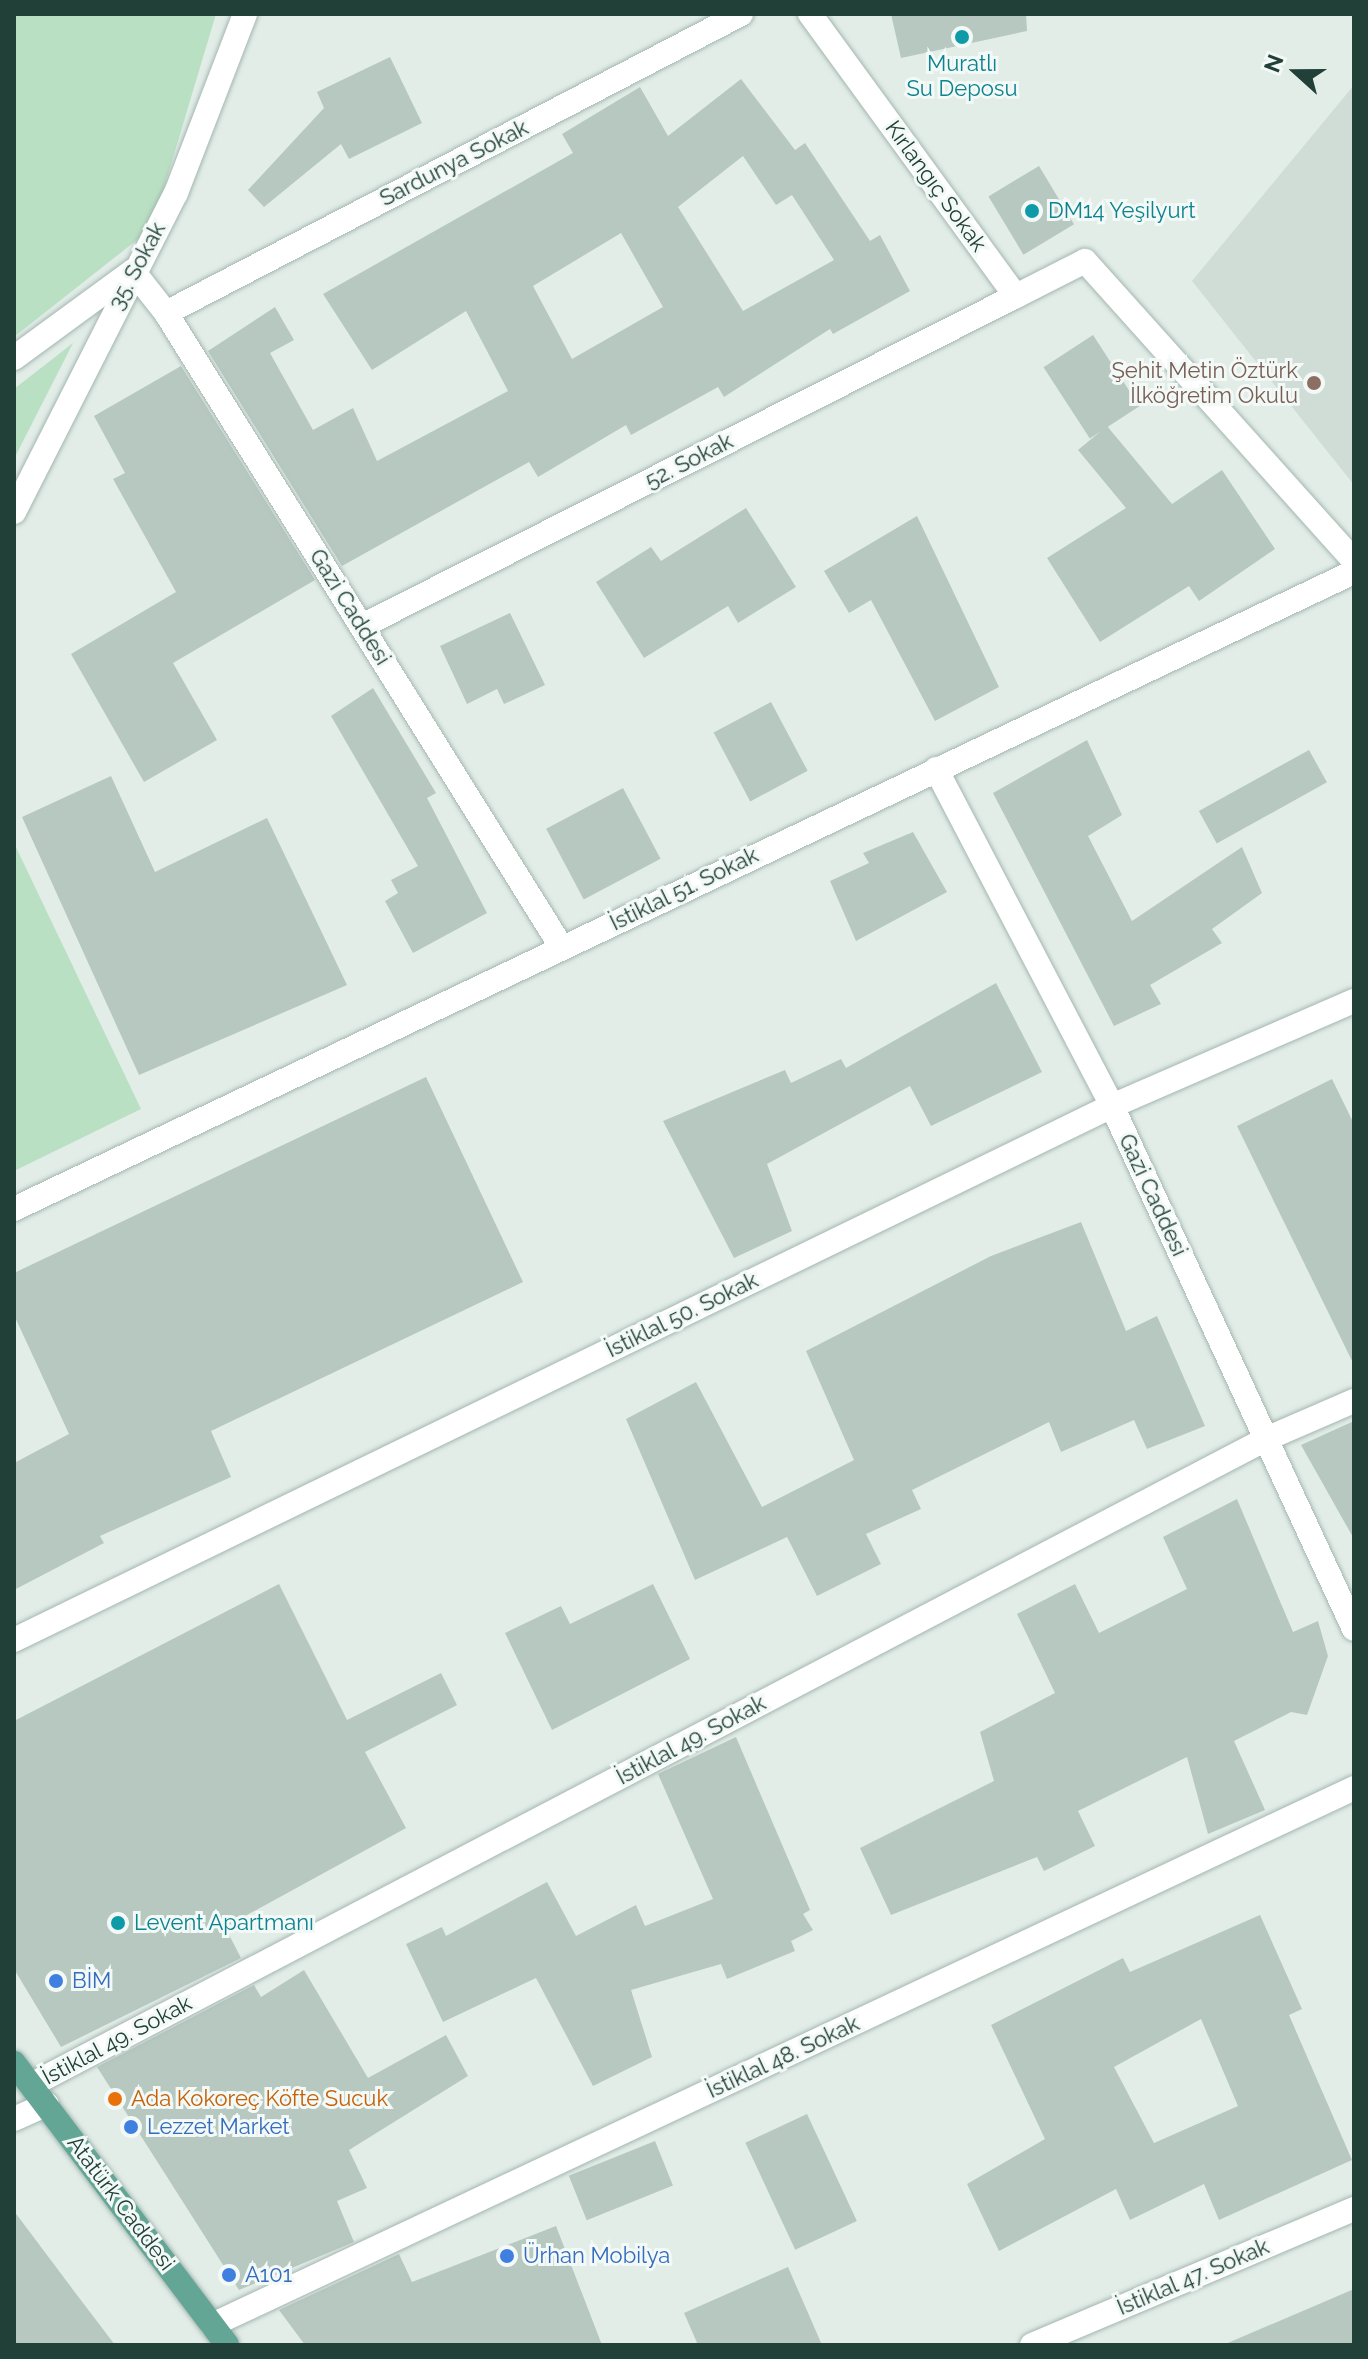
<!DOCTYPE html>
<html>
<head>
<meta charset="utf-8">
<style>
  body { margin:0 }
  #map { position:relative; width:1368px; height:2359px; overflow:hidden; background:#e2ede8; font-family:Raleway,sans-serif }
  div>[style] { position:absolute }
  .built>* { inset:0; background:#d0ddd7 }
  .green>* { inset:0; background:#bae0c4 }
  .building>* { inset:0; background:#b7c8c1; transform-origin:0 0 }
  .roads { filter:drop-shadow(0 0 2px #a4b6b0) drop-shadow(0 0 2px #a4b6b0) }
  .street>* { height:24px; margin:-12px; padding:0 12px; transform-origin:12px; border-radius:12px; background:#fff }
  .secondary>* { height:24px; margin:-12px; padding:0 12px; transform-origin:12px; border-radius:12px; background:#fff }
  .primary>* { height:24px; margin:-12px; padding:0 12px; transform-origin:12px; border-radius:12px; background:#64a695 }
  .dots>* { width:22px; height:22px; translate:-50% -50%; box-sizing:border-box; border:4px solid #f3f9f6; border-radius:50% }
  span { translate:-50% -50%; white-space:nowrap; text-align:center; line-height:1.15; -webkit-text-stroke:6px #f3f9f6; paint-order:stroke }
  .culture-label { font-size:22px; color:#0d838f }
  .left { translate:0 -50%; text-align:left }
  .street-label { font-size:22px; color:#214038 }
  .education-label { font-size:22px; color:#785e54 }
  .right { translate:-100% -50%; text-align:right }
  .shop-label { font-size:22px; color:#366cbe }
  .food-label { font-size:22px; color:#c56008 }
  .frame { position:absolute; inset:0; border:16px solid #214038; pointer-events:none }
  .north { position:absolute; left:1256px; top:32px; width:80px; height:80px; -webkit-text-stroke:6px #f3f9f6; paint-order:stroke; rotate:291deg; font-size:22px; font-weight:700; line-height:32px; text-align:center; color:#214038 }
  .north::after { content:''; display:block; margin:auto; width:28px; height:36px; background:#214038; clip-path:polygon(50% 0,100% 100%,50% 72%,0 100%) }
</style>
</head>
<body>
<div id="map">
  <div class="built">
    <div style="clip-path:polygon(1354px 85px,1354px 485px,1192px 281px)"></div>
  </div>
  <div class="green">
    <div style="clip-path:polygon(14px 14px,216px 14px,152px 228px,14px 337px)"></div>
    <div style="clip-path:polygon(73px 343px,14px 459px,14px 389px)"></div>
    <div style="clip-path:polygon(14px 843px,141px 1109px,14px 1171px)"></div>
  </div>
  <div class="building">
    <div style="clip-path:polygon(891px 14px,1026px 14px,1027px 31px,901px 58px)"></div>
    <div style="clip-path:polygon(390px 57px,422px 123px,349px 159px,341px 144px,264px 207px,248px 190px,324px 108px,317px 92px)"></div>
    <div style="clip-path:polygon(evenodd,741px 79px,795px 150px,805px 143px,870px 241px,880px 235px,910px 291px,833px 334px,830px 329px,724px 397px,718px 387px,631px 435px,626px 425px,538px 477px,529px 462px,342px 566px,208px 351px,275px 307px,294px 340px,270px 353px,313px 430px,353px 408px,377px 461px,508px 391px,466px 311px,372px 370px,323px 294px,573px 153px,562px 134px,640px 87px,668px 136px,741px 79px,743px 156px,776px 205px,792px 195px,834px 260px,743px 311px,678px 207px,743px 156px,741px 79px,621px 233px,663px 307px,572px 359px,533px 286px,621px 233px)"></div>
    <div style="left:1039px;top:166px;width:68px;height:59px;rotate:59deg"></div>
    <div style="left:1093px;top:335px;width:85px;height:59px;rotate:57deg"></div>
    <div style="clip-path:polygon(181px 366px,315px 580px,173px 663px,217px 740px,144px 782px,71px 654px,176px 592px,113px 479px,125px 473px,94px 416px)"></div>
    <div style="clip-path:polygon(1107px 426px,1172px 504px,1222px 470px,1275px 549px,1199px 601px,1189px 586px,1100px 642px,1047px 558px,1126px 508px,1078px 450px)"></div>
    <div style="clip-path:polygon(746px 508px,796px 587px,738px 623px,728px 606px,644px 658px,596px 582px,651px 547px,661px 561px)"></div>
    <div style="clip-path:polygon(917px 516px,999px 687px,935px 721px,871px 600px,849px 613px,824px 571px)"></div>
    <div style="clip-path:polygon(510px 613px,545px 685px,504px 704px,497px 689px,467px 704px,440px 646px)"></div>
    <div style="clip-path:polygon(373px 688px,436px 793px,427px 798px,487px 913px,413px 953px,385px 901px,398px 893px,391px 880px,418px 866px,331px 716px)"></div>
    <div style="left:771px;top:702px;width:78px;height:65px;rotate:62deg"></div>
    <div style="clip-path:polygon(1087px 740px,1122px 815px,1088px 836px,1132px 921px,1242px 847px,1262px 893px,1212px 929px,1222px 943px,1150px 985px,1161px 1004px,1114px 1026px,993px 793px)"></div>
    <div style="left:1309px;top:750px;width:37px;height:126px;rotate:61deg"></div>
    <div style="clip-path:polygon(111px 776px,155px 872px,267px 818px,347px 985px,139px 1075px,22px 817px)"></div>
    <div style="left:623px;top:788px;width:80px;height:87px;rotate:62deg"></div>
    <div style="clip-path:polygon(913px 832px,947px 892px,856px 941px,830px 881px,869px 863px,863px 853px)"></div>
    <div style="clip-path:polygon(996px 983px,1042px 1072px,931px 1126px,910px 1086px,767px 1164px,792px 1231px,734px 1258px,663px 1121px,785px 1070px,791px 1083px,841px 1059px,846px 1068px)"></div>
    <div style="clip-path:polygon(426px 1077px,523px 1282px,211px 1431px,231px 1477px,100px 1536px,104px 1543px,14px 1590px,14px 1463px,69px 1434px,14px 1315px,14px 1273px)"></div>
    <div style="clip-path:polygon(1332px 1079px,1354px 1124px,1354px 1365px,1237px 1126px)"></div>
    <div style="clip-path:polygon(1081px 1222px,1126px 1331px,1157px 1316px,1205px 1426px,1147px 1449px,1134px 1420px,1061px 1452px,1049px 1422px,912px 1490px,921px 1509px,866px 1534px,881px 1564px,817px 1596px,787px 1537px,695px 1580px,626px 1419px,696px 1382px,762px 1507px,854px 1460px,806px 1351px,991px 1256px)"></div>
    <div style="clip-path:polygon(1354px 1421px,1354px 1539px,1301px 1445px)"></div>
    <div style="clip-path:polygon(1237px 1499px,1293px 1632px,1318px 1621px,1328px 1656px,1307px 1715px,1291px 1712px,1234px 1741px,1265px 1810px,1208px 1834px,1187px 1757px,1078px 1811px,1095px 1846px,1044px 1871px,1037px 1857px,891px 1915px,860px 1848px,994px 1781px,980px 1732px,1055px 1693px,1017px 1614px,1075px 1584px,1099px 1633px,1187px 1589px,1163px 1537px)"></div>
    <div style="clip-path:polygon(279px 1584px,347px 1720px,441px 1673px,457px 1705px,365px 1752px,406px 1828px,225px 1927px,241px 1958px,61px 2047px,14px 1969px,14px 1721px)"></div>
    <div style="clip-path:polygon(653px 1584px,690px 1659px,552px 1730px,505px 1633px,561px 1606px,570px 1624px)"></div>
    <div style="clip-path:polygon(736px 1737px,810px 1910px,803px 1914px,813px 1930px,791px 1941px,795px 1951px,727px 1979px,721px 1964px,631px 1990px,652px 2057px,593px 2086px,536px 1978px,443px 2022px,406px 1944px,442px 1927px,446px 1936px,547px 1882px,576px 1936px,636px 1905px,645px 1926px,713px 1899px,658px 1774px)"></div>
    <div style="clip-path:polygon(evenodd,1260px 1915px,1302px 2009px,1289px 2015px,1352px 2160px,1219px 2220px,1204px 2184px,1130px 2220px,1116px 2189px,999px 2251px,967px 2184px,1045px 2139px,991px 2025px,1123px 1958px,1130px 1972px,1260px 1915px,1201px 2019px,1238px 2106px,1154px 2143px,1114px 2067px,1201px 2019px)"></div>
    <div style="clip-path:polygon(304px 1970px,368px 2078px,446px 2035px,468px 2076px,349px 2150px,367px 2188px,337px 2201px,354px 2242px,239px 2290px,97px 2067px,254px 1985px,261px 1997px)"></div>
    <div style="left:807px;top:2114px;width:118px;height:68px;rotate:65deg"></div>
    <div style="left:655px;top:2141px;width:48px;height:93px;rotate:68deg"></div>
    <div style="clip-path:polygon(14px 2211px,77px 2295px,115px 2345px,14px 2345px)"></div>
    <div style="clip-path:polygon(556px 2226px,602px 2345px,305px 2345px,279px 2310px,399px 2254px,412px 2282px)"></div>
    <div style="clip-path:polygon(788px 2267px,822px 2345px,698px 2345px,684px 2313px)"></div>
    <div style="clip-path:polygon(1354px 2289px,1354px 2345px,1223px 2345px)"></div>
  </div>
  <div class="roads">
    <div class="street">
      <div style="left:810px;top:14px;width:349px;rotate:53.9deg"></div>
      <div style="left:1016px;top:296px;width:77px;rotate:-26.9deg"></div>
      <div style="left:1085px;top:261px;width:403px;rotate:48.1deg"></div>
      <div style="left:166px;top:313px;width:648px;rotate:-27.47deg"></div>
      <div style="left:14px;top:358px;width:147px;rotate:-36.2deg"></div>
      <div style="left:133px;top:271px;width:53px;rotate:51.8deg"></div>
      <div style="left:166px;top:313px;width:748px;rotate:58.05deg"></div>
      <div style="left:14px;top:512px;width:358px;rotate:-63.1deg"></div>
      <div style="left:176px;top:193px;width:192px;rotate:-68.9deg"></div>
      <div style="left:362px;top:626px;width:733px;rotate:-26.77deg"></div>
      <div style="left:14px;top:1640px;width:1221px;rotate:-25.94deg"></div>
      <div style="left:1112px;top:1106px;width:264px;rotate:-23.5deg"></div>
      <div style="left:31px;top:2085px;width:1394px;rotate:-27.61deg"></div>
      <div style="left:1266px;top:1439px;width:96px;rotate:-23.4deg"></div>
      <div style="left:14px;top:2119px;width:36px;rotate:-24deg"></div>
      <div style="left:212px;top:2325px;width:1262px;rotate:-25.18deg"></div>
      <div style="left:1032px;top:2345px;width:350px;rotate:-22.9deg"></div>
    </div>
    <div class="secondary">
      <div style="left:936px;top:769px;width:380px;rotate:62.4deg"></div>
      <div style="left:1112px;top:1106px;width:576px;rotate:65.17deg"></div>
      <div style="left:14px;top:1209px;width:1484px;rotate:-25.43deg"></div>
    </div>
    <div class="primary">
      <div style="left:14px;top:2063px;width:353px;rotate:52.9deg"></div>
    </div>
  </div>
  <div class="dots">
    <div style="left:962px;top:37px;background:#0f9aa8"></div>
    <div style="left:1032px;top:211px;background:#0f9aa8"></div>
    <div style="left:1314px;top:383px;background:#8d6e63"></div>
    <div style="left:118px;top:1923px;background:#0f9aa8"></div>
    <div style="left:56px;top:1981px;background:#3f7fe0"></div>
    <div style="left:115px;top:2099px;background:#e8710a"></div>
    <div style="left:131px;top:2127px;background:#3f7fe0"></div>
    <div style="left:507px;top:2256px;background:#3f7fe0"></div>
    <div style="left:229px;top:2275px;background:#3f7fe0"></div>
  </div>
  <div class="culture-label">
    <span style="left:962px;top:76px">Muratlı<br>Su Deposu</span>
    <span class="left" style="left:1048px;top:211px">DM14 Yeşilyurt</span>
    <span class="left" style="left:134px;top:1923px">Levent Apartmanı</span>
  </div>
  <div class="street-label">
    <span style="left:454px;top:163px;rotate:-27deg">Sardunya Sokak</span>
    <span style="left:936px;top:186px;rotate:54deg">Kırlangıç Sokak</span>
    <span style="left:137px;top:266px;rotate:-62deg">35. Sokak</span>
    <span style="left:689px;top:461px;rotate:-27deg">52. Sokak</span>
    <span style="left:350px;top:607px;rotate:58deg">Gazi Caddesi</span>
    <span style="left:684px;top:889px;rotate:-26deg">İstiklal 51. Sokak</span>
    <span style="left:1153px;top:1195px;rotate:65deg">Gazi Caddesi</span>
    <span style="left:682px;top:1315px;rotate:-26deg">İstiklal 50. Sokak</span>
    <span style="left:691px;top:1740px;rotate:-28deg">İstiklal 49. Sokak</span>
    <span style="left:117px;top:2040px;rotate:-28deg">İstiklal 49. Sokak</span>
    <span style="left:783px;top:2057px;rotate:-25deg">İstiklal 48. Sokak</span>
    <span style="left:121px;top:2203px;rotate:53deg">Atatürk Caddesi</span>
    <span style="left:1193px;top:2277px;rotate:-23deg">İstiklal 47. Sokak</span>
  </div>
  <div class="education-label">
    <span class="right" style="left:1298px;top:383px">Şehit Metin Öztürk<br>İlköğretim Okulu</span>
  </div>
  <div class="shop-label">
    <span class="left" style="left:72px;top:1981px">BİM</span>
    <span class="left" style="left:147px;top:2127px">Lezzet Market</span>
    <span class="left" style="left:523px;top:2256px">Ürhan Mobilya</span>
    <span class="left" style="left:245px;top:2275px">A101</span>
  </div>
  <div class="food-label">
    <span class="left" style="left:131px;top:2099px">Ada Kokoreç Köfte Sucuk</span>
  </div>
  <div class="frame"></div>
  <div class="north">N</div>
</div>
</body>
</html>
